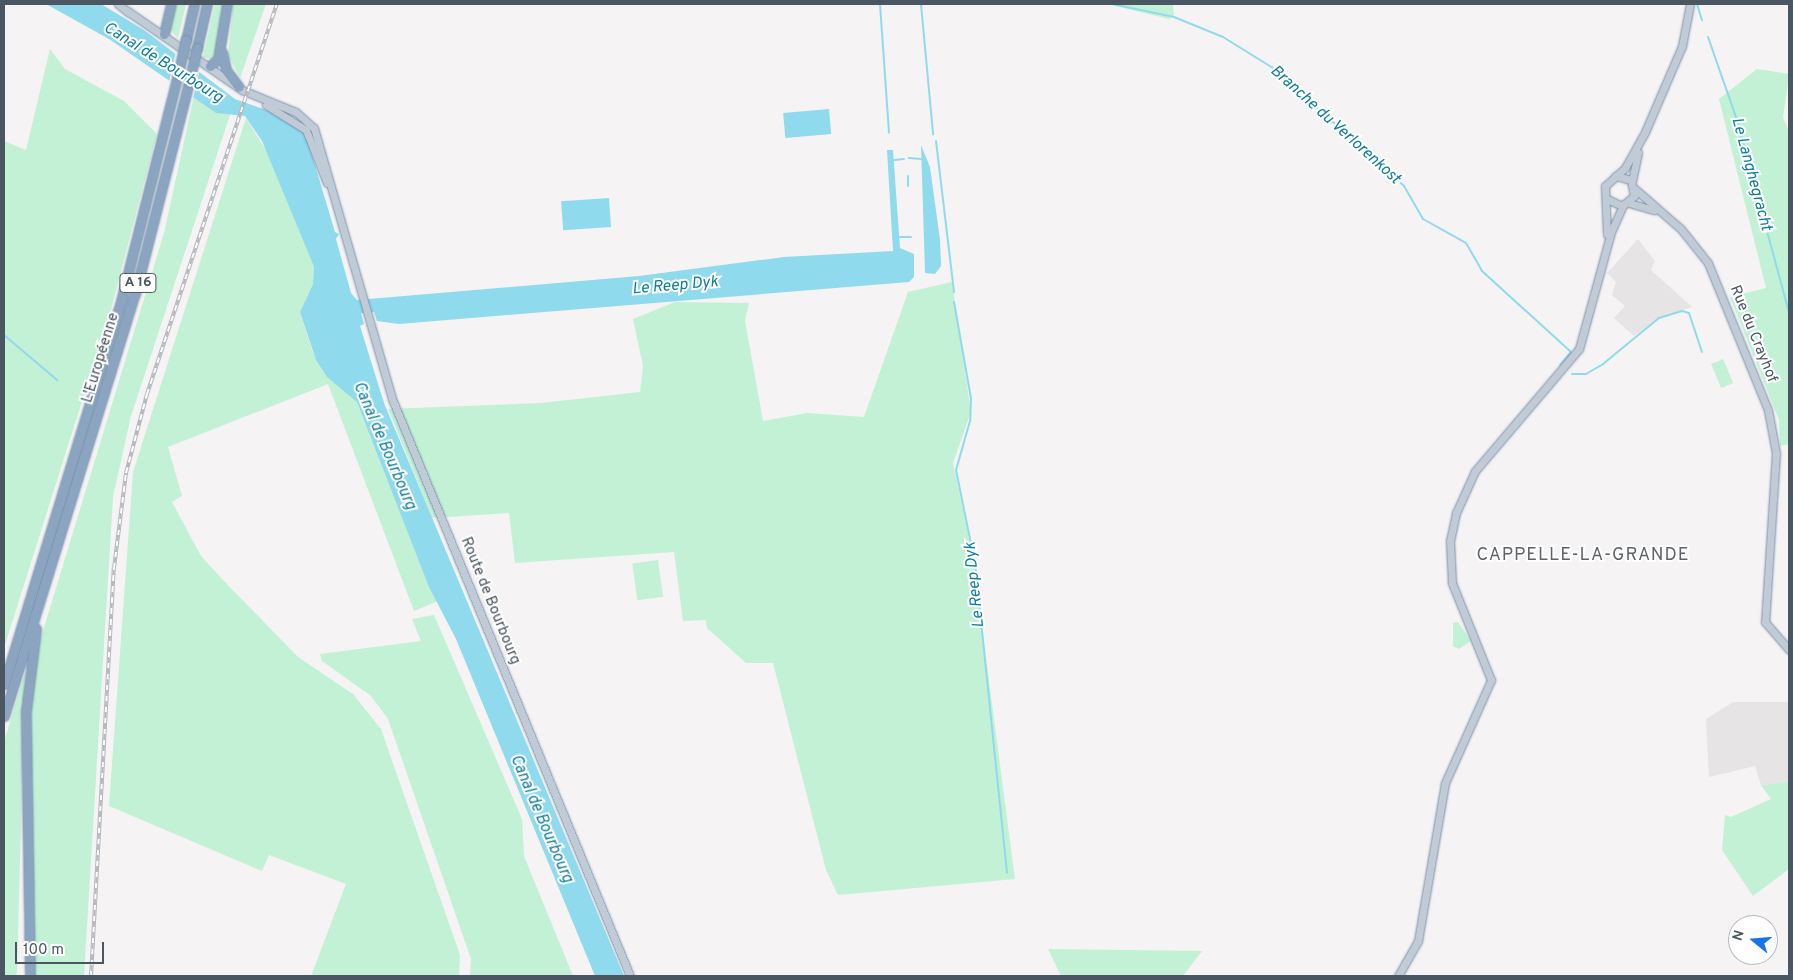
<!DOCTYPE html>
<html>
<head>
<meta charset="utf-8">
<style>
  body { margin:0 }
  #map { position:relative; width:1793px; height:980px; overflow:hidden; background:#f5f3f3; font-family:Overpass,sans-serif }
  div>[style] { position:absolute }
  .education>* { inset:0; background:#e6e4e5 }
  .green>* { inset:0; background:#c3f1d5; transform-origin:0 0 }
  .water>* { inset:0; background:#90daee; transform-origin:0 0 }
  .pier>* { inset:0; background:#f5f3f3 }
  .stream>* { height:2px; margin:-1px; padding:0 1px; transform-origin:1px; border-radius:1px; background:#90daee }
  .roads { filter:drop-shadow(0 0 1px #7690ad) drop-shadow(0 0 1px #7690ad) }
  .secondary>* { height:7px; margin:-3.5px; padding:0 3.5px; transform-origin:3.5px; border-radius:3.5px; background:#c1cbd6 }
  .highway>* { height:9px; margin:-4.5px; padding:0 4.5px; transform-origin:4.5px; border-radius:4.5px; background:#8ba5c1 }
  .rail>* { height:4px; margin-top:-2px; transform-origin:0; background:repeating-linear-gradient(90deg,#fff 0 5.5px,#b5b8bd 0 11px); box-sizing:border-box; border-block:1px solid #b5b8bd }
  .bridges { filter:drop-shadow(0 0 1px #7690ad) drop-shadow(0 0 1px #7690ad) }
  .highway-bridge>* { height:9px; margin:-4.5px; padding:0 4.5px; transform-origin:4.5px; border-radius:4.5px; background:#8ba5c1 }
  span { translate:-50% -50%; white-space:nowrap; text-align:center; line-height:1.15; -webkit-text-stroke:4px #fff; paint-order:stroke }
  .shield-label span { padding:1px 4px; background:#fff; border:1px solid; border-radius:4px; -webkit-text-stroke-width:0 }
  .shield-label { font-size:14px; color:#4a5661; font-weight:700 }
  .street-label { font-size:15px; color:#4a5661 }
  .water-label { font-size:16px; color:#0c7c9b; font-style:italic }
  .quarter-label { font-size:18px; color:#5f6368; letter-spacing:1px }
  .frame { position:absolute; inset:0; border:5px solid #4a5661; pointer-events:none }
  .north { position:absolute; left:1728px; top:915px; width:50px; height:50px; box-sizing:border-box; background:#fff; border:1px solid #b7bbc0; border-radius:50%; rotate:287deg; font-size:14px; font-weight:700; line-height:20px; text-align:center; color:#4a5661 }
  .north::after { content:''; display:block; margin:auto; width:18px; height:22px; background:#1a73e8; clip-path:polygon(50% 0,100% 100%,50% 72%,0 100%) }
  .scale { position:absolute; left:15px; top:942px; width:89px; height:22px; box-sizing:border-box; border:2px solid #4a5661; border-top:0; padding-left:6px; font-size:15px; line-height:18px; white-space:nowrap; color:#4a5661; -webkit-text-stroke:4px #fff; paint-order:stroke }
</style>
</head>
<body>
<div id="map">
  <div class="education">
    <div style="clip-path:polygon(1638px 239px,1655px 261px,1651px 270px,1692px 307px,1658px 318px,1634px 336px,1614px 318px,1625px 306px,1612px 295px,1616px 282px,1607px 273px)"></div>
    <div style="clip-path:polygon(1733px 702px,1789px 702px,1789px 782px,1761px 785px,1755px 766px,1709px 777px,1706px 719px)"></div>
  </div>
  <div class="green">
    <div style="clip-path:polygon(175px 4px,186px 4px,178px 38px,169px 29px)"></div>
    <div style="clip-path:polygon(215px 4px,224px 4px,214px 60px,203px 57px)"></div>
    <div style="clip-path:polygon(233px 4px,266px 4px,240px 78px,228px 55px)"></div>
    <div style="clip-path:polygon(1107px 4px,1173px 4px,1174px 17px,1169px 19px)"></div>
    <div style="clip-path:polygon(50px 49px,65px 69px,124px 101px,157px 134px,110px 313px,4px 648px,4px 141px,26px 150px)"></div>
    <div style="clip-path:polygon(1757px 69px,1789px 74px,1783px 118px,1789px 131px,1789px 444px,1780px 446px,1779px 420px,1730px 297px,1766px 288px,1719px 99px)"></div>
    <div style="clip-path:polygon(194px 96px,219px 111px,231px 112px,131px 416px,113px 497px,84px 976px,34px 976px,31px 705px,39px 644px,164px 233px)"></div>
    <div style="clip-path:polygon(246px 118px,267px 152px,314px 267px,313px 284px,300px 312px,313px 353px,323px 371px,357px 402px,438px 601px,414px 611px,328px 384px,168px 447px,182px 496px,172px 502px,201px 556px,222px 579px,298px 657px,353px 694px,381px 729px,460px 955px,459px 976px,311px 976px,346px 884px,269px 855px,262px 871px,109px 806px,133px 472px)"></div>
    <div style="clip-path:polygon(952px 282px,971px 412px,953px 463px,972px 551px,1015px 879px,838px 895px,826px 870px,773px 663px,746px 663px,707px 628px,706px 620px,683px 621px,674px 552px,515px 563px,509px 513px,432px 518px,388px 409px,541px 403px,640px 392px,643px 366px,633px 319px,675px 302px,749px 303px,745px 321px,763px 421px,807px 413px,864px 417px,908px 292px)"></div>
    <div style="left:1723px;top:359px;width:26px;height:13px;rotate:67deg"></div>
    <div style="left:658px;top:560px;width:37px;height:26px;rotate:82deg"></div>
    <div style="clip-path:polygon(434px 615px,522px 819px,524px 856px,573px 976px,470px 976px,471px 959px,388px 719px,371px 696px,322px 661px,320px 654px,421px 641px,412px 619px)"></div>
    <div style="clip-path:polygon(1458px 622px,1471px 641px,1459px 649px,1453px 646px,1453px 623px)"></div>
    <div style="clip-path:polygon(25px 672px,17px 972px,16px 976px,4px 976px,4px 742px)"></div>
    <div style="clip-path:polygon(1789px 782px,1789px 869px,1753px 896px,1722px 850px,1725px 815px,1731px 817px,1771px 799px,1761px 785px)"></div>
    <div style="clip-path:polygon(1048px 949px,1202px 951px,1183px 976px,1061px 976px)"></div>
  </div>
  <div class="water">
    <div style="clip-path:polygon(46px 4px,101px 4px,144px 30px,235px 99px,286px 117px,306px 135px,335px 232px,339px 234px,336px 239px,351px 293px,357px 300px,639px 276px,784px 257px,893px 251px,887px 150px,893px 150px,900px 248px,914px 254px,914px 277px,909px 282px,399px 324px,377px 321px,374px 312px,361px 313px,364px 324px,360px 326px,384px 403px,624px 976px,595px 976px,456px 639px,429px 587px,357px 402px,327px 377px,316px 360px,300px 312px,313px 284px,314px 267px,262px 141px,245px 116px,216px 113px,109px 39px)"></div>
    <div style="left:829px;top:109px;width:25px;height:46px;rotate:85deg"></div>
    <div style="clip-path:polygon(921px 145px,930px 167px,940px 240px,941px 266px,935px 274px,925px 273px)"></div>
    <div style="left:609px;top:198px;width:29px;height:48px;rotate:86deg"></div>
  </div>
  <div class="pier">
    <div style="clip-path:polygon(176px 51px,200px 69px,193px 99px,169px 82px)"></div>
  </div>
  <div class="stream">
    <div style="left:880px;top:4px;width:129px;rotate:86deg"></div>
    <div style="left:921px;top:4px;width:131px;rotate:84.7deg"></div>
    <div style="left:1112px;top:4px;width:63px;rotate:11.8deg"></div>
    <div style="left:1174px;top:17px;width:53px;rotate:22.2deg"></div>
    <div style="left:1223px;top:37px;width:59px;rotate:31.8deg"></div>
    <div style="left:1273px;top:68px;width:176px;rotate:42deg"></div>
    <div style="left:1404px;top:186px;width:38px;rotate:60deg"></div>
    <div style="left:1423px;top:219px;width:49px;rotate:29.2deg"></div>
    <div style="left:1466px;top:243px;width:32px;rotate:60deg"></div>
    <div style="left:1482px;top:271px;width:120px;rotate:42.3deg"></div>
    <div style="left:1571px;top:352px;width:17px;rotate:130deg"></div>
    <div style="left:1697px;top:4px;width:17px;rotate:73deg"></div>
    <div style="left:1708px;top:37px;width:88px;rotate:70.7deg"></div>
    <div style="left:1737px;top:120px;width:200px;rotate:74.9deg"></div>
    <div style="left:936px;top:141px;width:152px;rotate:83.2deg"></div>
    <div style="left:909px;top:158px;width:12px;rotate:5deg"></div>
    <div style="left:894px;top:160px;width:10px;rotate:-6deg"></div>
    <div style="left:908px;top:176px;width:10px;rotate:90deg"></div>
    <div style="left:898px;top:237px;width:13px"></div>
    <div style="left:954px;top:302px;width:97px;rotate:80deg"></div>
    <div style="left:971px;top:398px;width:23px;rotate:92deg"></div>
    <div style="left:970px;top:421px;width:51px;rotate:105.9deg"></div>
    <div style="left:956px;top:470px;width:95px;rotate:78.5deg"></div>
    <div style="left:975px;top:563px;width:311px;rotate:84.1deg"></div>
    <div style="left:4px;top:335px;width:70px;rotate:40.3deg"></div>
    <div style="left:1572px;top:374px;width:14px"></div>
    <div style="left:1586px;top:374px;width:20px;rotate:-30deg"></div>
    <div style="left:1603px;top:364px;width:72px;rotate:-39.4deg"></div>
    <div style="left:1659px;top:318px;width:24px;rotate:-17deg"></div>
    <div style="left:1682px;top:311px;width:7px;rotate:16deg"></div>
    <div style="left:1689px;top:313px;width:41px;rotate:71.6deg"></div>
  </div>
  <div class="roads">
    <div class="secondary">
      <div style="left:118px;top:4px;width:14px;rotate:39deg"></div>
      <div style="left:126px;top:10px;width:141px;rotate:34.6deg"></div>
      <div style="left:242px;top:90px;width:58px;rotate:22.2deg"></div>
      <div style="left:296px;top:112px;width:24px;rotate:42deg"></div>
      <div style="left:314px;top:128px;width:284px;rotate:73.9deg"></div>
      <div style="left:393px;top:401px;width:622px;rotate:67.6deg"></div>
      <div style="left:266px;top:105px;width:47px;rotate:32deg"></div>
      <div style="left:306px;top:130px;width:57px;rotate:68.4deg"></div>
      <div style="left:1632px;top:181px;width:29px;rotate:-78deg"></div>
      <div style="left:1635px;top:189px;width:61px;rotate:41deg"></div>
      <div style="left:1681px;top:229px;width:43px;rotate:51.5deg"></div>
      <div style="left:1708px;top:263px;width:159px;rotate:67.8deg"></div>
      <div style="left:1768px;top:410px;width:44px;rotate:79.5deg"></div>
      <div style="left:1776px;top:453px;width:169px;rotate:93.7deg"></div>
      <div style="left:1765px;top:622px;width:37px;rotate:49deg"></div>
      <div style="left:1607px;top:199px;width:17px;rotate:25deg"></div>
      <div style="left:1622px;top:206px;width:16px;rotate:-40deg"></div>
      <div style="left:1634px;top:196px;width:16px;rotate:-101deg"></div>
      <div style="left:1631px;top:180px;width:16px;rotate:-165deg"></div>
      <div style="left:1629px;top:203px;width:26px;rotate:16deg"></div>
      <div style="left:1607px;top:234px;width:48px;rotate:-92.4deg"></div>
      <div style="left:1605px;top:186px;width:27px;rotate:-42deg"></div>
      <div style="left:1625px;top:168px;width:41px;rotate:-60.9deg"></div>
      <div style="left:1645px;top:132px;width:94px;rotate:-66.7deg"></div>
      <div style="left:1682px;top:46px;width:43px;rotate:-79.2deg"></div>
      <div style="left:1398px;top:976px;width:40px;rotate:-60.3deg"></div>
      <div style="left:1418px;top:941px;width:160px;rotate:-80.3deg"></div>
      <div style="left:1445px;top:783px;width:113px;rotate:-65.9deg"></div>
      <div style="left:1491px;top:680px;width:105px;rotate:-111.9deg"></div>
      <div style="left:1452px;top:583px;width:42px;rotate:-92.7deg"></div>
      <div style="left:1450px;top:541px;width:29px;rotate:-78deg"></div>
      <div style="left:1456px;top:513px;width:46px;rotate:-65.7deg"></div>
      <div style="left:1475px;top:471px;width:160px;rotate:-49.6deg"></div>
      <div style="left:1579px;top:349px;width:121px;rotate:-74.7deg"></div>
      <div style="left:1611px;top:232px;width:30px;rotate:-66deg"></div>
    </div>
    <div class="highway">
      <div style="left:164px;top:34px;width:31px;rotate:-77deg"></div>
      <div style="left:186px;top:40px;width:37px;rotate:-77deg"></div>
      <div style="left:197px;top:48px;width:45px;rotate:-77.2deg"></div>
      <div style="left:222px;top:52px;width:18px;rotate:77deg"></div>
      <div style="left:226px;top:70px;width:21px;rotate:53deg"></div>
      <div style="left:210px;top:66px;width:11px;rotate:-41deg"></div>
      <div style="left:218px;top:59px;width:56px;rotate:-80.7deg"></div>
      <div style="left:4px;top:684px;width:405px;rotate:-73deg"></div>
      <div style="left:122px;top:297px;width:230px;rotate:-75.9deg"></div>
      <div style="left:4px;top:716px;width:442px;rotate:-72.8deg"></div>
      <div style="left:135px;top:294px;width:219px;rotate:-75.7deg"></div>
      <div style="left:30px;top:976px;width:265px;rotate:-90.9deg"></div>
      <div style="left:26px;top:711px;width:83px;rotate:-83deg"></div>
    </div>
  </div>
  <div class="rail">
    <div style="left:91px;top:976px;width:409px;rotate:-86.8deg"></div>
    <div style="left:114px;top:568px;width:96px;rotate:-82.8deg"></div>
    <div style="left:126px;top:473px;width:82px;rotate:-75.1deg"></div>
    <div style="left:147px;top:394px;width:411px;rotate:-71.6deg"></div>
  </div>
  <div class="bridges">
    <div class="highway-bridge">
      <div style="left:178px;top:74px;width:35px;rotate:-77deg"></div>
      <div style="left:189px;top:82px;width:35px;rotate:-77deg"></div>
    </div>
  </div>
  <div class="shield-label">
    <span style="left:138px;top:283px">A 16</span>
  </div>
  <div class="street-label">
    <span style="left:1753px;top:334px;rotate:68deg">Rue du Crayhof</span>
    <span style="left:101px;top:358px;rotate:-73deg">L'Européenne</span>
    <span style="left:490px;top:601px;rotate:68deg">Route de Bourbourg</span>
  </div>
  <div class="water-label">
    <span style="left:163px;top:63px;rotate:32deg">Canal de Bourbourg</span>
    <span style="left:1335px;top:125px;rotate:42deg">Branche du Verlorenkost</span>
    <span style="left:1751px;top:174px;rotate:75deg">Le Langhegracht</span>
    <span style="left:675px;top:286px;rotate:-5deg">Le Reep Dyk</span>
    <span style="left:384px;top:446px;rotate:67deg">Canal de Bourbourg</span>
    <span style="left:975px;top:585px;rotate:-96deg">Le Reep Dyk</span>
    <span style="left:541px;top:819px;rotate:67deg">Canal de Bourbourg</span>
  </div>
  <div class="quarter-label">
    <span style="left:1583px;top:556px">CAPPELLE-LA-GRANDE</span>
  </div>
  <div class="frame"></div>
  <div class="north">N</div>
  <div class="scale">100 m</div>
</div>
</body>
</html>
